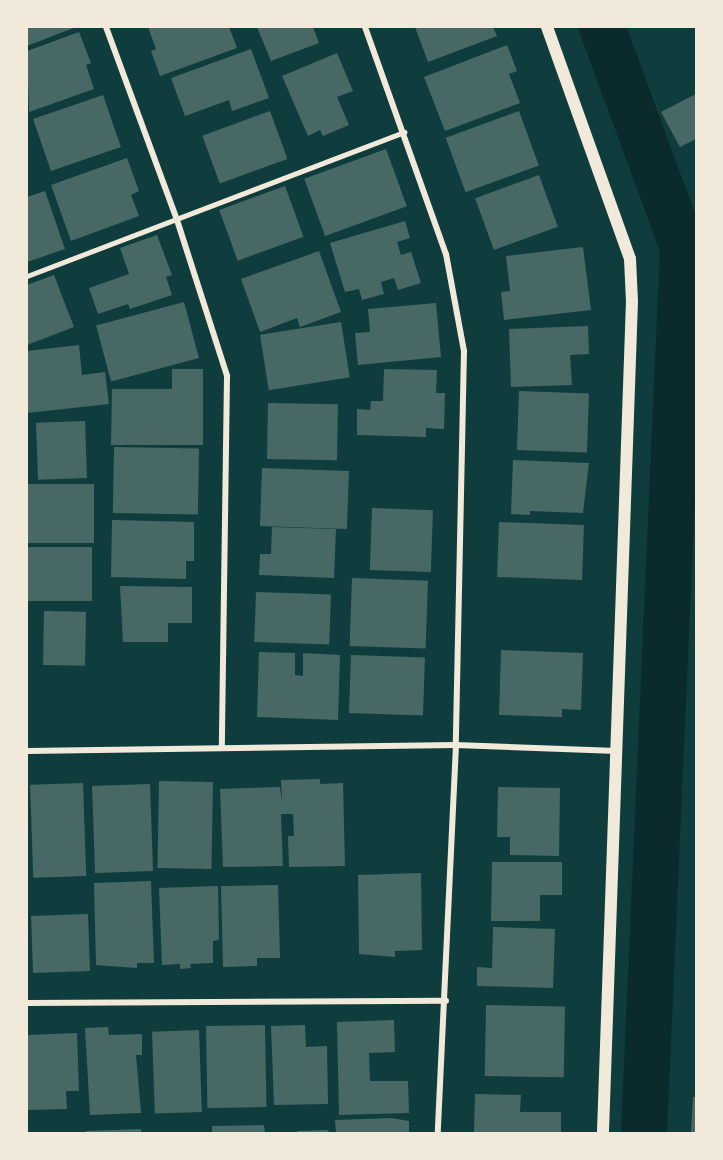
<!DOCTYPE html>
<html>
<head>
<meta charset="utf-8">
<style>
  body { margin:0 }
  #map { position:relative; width:723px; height:1160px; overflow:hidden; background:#0f3d3e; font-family:"Fira Sans",sans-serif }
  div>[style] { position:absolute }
  .stream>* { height:8px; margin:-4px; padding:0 4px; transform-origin:4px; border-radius:4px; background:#0a2a2b }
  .river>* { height:46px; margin:-23px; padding:0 23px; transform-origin:23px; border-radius:23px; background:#0a2a2b }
  .building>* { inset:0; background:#486865; transform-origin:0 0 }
  .pedestrian>* { height:5px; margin:-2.5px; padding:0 2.5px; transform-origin:2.5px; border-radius:2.5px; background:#f1e9da }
  .minor>* { height:6px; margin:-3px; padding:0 3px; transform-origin:3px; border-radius:3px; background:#f1e9da }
  .secondary>* { height:12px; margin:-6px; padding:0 6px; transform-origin:6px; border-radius:6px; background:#f1e9da }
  span { translate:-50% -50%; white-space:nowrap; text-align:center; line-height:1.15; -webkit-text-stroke:6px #f1e9da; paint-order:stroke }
  .frame { position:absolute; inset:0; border:28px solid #f1e9da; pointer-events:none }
</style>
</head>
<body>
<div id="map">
  <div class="stream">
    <div style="left:683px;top:247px;width:20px;rotate:49deg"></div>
  </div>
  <div class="river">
    <div style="left:602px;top:27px;width:234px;rotate:69.8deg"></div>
    <div style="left:683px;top:247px;width:887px;rotate:92.52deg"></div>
  </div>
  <div class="building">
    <div style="clip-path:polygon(27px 27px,76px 27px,27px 46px)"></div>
    <div style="clip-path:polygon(148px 27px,229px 27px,237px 48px,160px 76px,151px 51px,156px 49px)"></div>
    <div style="clip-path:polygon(257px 27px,313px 27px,319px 43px,271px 61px)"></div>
    <div style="clip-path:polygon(415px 27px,493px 27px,497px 36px,428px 62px)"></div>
    <div style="clip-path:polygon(79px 32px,91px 63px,86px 65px,94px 89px,29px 112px,27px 51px)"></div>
    <div style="clip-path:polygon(507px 45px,517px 71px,509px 74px,520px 103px,445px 131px,424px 77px)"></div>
    <div style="clip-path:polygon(251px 49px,269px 98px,232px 111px,229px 100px,185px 116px,171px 78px)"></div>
    <div style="clip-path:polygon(337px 53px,353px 91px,337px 97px,349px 125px,323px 136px,320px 130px,308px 136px,282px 76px)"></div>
    <div style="clip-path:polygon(696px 94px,696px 139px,680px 147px,661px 112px)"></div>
    <div style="left:103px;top:95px;width:55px;height:74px;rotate:71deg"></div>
    <div style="left:270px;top:111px;width:51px;height:72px;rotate:70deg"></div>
    <div style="left:519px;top:111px;width:58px;height:78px;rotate:70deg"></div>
    <div style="left:386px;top:149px;width:61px;height:87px;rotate:70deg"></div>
    <div style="clip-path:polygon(127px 158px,139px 191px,131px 195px,139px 216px,71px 241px,51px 185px)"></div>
    <div style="left:539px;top:175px;width:55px;height:68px;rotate:70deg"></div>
    <div style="left:285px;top:186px;width:54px;height:70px;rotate:70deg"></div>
    <div style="clip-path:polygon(45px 191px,65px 249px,27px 262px,27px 197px)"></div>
    <div style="clip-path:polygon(405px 221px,410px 238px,397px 242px,401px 255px,411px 252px,421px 283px,398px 290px,394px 278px,381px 282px,384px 294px,362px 300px,359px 289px,345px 292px,330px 243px)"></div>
    <div style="clip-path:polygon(157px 235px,172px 275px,166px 277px,172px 295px,130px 309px,128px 304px,98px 314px,89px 288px,129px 274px,120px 248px)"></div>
    <div style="clip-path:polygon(583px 247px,591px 310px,504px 320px,501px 292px,510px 291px,506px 256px)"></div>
    <div style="clip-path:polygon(319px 251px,341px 312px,300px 327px,297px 318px,260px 332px,241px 279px)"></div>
    <div style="clip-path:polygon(54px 275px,74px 327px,27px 345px,27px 285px)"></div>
    <div style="left:184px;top:302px;width:58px;height:91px;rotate:75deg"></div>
    <div style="clip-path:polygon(436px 303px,441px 357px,358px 365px,355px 333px,370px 332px,368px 309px)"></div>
    <div style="left:341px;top:322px;width:56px;height:82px;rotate:81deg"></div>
    <div style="clip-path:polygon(588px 326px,589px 354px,570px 355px,572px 385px,511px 387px,509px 329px)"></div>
    <div style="clip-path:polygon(79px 345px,82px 375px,105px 372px,109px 404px,27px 413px,27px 351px)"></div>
    <div style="clip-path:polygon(172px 369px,203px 369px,203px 445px,111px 445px,112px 389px,172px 389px)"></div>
    <div style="clip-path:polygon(384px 369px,437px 370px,436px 393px,445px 393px,444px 429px,426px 428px,426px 437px,357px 435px,357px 409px,370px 410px,371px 401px,383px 401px)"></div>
    <div style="left:519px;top:391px;width:70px;height:59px;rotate:2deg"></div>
    <div style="left:268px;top:403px;width:70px;height:56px;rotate:1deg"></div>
    <div style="left:85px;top:421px;width:57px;height:49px;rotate:88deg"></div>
    <div style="left:114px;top:447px;width:85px;height:66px;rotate:1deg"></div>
    <div style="clip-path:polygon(513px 460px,589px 463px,583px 513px,530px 511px,530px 515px,511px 514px)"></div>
    <div style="left:262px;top:468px;width:87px;height:58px;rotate:2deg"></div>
    <div style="left:27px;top:484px;width:67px;height:59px"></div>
    <div style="left:372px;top:508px;width:61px;height:62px;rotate:2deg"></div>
    <div style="clip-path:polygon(112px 520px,194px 522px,194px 561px,186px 561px,186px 579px,111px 577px)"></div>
    <div style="left:499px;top:522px;width:85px;height:55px;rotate:2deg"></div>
    <div style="clip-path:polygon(272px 527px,336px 529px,334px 578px,259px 575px,260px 554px,271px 554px)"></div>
    <div style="left:27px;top:547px;width:65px;height:54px"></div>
    <div style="left:352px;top:578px;width:76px;height:68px;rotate:2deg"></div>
    <div style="clip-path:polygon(120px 586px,192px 587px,192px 623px,168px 623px,168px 642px,123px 642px)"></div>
    <div style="left:256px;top:592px;width:75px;height:50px;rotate:2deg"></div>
    <div style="left:44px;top:611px;width:42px;height:54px;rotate:1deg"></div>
    <div style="clip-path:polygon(501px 650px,583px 653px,581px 710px,562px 709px,562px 717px,499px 715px)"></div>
    <div style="clip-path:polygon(259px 652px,295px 653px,295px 675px,303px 676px,303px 653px,340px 655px,338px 720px,257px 717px)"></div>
    <div style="left:351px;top:655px;width:74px;height:58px;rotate:2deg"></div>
    <div style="clip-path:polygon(320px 779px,320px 784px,343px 783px,345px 866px,289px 867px,288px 836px,294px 836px,293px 814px,281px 814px,283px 866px,223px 867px,220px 789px,280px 787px,282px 803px,281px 780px)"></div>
    <div style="left:213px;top:782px;width:87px;height:54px;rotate:91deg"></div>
    <div style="left:83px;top:783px;width:93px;height:53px;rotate:88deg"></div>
    <div style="left:150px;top:784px;width:87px;height:58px;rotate:88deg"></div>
    <div style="clip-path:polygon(498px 787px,560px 788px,559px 856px,510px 855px,510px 837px,497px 837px)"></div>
    <div style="clip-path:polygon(492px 862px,562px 862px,562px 895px,540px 895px,540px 921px,491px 921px)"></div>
    <div style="clip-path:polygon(421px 873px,422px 950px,395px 951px,395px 957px,359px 954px,358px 875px)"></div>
    <div style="clip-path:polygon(151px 881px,154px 963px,137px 963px,137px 968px,96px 965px,94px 883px)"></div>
    <div style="clip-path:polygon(278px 885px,280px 958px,257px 958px,257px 966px,223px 967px,221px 886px)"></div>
    <div style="clip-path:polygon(218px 886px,219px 940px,213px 941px,213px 963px,190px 964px,191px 968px,180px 969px,180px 964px,162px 965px,159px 888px)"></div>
    <div style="left:88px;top:914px;width:57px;height:57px;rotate:88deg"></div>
    <div style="clip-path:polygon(493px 927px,555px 929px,553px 988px,477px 986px,477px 967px,492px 968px)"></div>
    <div style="left:486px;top:1005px;width:79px;height:71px;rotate:1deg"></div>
    <div style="clip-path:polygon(394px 1020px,395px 1052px,369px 1053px,370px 1081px,408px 1081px,409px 1113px,339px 1115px,337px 1022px)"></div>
    <div style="left:265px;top:1025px;width:82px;height:59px;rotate:89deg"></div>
    <div style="clip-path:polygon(305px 1025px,306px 1047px,327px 1046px,328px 1104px,274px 1105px,271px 1026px)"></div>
    <div style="clip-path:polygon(108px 1027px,109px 1035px,142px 1034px,142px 1055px,136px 1055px,141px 1113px,90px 1115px,85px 1028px)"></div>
    <div style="left:199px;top:1030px;width:82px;height:47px;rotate:88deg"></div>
    <div style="clip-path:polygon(77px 1033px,79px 1091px,66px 1091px,67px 1109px,28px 1110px,27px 1035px)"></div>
    <div style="clip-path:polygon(475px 1094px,521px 1095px,520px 1112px,561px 1112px,561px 1133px,474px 1133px)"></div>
    <div style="clip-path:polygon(693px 1097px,696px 1097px,696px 1133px,691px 1133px)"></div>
    <div style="clip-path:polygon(391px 1118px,409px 1121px,409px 1133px,336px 1133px,335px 1120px)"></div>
    <div style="clip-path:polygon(264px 1125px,265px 1133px,212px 1133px,212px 1126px)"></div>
    <div style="clip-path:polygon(141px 1129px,141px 1133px,86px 1133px,86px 1131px)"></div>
    <div style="clip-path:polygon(328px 1130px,329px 1133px,297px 1133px,297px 1131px)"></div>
  </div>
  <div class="pedestrian">
    <div style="left:27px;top:276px;width:404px;rotate:-20.9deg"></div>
  </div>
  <div class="minor">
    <div style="left:106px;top:27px;width:206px;rotate:69.8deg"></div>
    <div style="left:177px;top:220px;width:164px;rotate:72.2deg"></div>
    <div style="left:227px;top:376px;width:372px;rotate:90.8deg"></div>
    <div style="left:365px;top:27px;width:241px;rotate:70.4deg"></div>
    <div style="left:446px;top:254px;width:99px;rotate:79.5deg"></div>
    <div style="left:464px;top:351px;width:394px;rotate:91.2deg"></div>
    <div style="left:456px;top:745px;width:388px;rotate:92.7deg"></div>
    <div style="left:27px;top:751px;width:429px;rotate:-0.8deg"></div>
    <div style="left:456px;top:745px;width:161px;rotate:2.1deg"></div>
    <div style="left:27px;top:1003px;width:419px;rotate:-0.3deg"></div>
  </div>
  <div class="secondary">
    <div style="left:547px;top:27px;width:246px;rotate:70.3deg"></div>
    <div style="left:630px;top:259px;width:42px;rotate:87.3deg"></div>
    <div style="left:632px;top:301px;width:833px;rotate:92deg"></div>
  </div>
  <div class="frame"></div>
</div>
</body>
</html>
